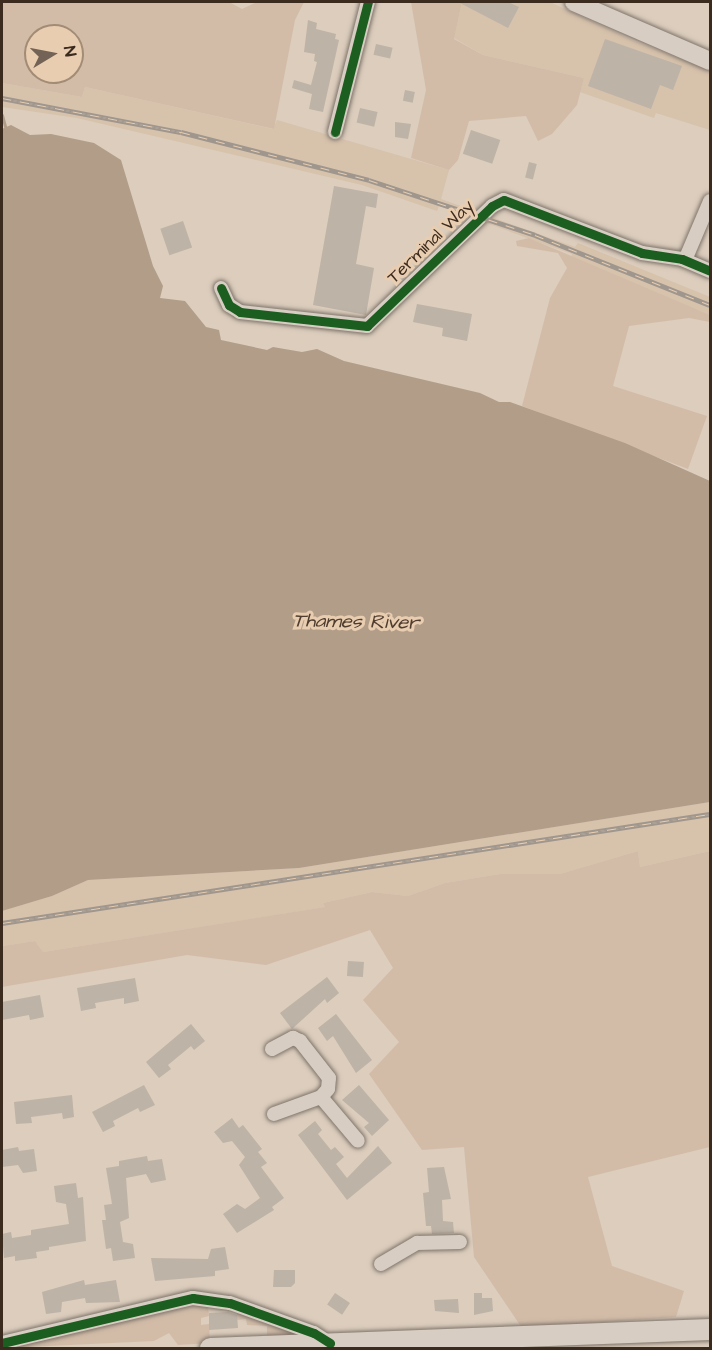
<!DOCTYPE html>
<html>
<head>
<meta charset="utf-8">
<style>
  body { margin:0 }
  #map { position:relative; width:712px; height:1350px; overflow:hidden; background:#dccdbd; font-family:"Architects Daughter",sans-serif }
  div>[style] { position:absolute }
  .built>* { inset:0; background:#d7c2ac }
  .green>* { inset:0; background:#d2bca8 }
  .water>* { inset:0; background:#b29d89 }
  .stream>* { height:3px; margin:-1.5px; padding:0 1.5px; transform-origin:1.5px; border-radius:1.5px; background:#b29d89 }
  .building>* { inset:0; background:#beb3a7; transform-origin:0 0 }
  .roads { filter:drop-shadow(0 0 2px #7e746a) drop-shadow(0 0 2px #7e746a) }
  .minor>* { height:14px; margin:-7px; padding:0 7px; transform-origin:7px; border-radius:7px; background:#d7cdc2 }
  .major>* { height:18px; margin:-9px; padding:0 9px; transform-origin:9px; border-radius:9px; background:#d7cdc2 }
  .highway>* { height:21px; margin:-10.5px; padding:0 10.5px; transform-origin:10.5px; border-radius:10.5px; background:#d7cdc2 }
  .rail>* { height:5px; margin-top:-2.5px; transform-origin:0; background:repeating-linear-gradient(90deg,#e9cdb0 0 9px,#9f968d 0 18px); box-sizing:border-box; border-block:2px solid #9f968d }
  .cycleway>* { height:9px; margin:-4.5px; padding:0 4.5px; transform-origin:4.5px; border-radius:4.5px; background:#1b5e20 }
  span { translate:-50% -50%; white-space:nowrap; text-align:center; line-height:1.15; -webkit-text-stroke:6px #e9cdb0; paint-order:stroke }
  .street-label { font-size:18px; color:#3b2a1e }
  .water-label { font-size:20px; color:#4f3d2f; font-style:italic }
  .frame { position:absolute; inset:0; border:3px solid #3b2a1e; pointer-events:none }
  .north { position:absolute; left:24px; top:24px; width:60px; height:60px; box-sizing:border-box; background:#e9cdb0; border:2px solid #a38c76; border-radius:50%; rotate:80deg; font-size:16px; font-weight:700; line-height:24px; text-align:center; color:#3b2a1e }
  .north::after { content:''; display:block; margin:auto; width:21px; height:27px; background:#736356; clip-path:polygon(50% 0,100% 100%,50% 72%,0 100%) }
</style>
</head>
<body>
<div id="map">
  <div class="built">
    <div style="clip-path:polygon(462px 2px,550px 2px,634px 41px,710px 70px,710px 130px,656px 113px,654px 118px,580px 92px,584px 78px,483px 55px,454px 38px)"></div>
    <div style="clip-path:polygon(2px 83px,82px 97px,85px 87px,273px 129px,277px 120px,449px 170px,441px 199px,575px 247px,578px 243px,710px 297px,710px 315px,571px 258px,572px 254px,439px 206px,437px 211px,362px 185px,77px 118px,2px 107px)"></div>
    <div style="clip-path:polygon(710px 802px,710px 851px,640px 867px,638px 851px,560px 874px,500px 874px,445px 883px,408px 896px,372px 892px,323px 903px,326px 907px,43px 952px,35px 941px,2px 946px,2px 911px,52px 896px,88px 880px,299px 868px)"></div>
  </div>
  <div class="green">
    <div style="clip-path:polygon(evenodd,2px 2px,229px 2px,242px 9px,257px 2px,304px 2px,295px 20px,274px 129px,85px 87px,82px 97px,2px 83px,2px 2px,36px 36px,72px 36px,72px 72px,36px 72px,36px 36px)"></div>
    <div style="clip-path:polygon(411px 2px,462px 2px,454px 39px,483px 55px,584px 78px,577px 105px,552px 134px,538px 141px,526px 116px,469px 121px,458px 160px,449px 170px,411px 158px,426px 90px)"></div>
    <div style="clip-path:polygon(529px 238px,710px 315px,710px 322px,689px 318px,629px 326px,613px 386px,707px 416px,688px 469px,522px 406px,550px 298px,567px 268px,558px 253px,517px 246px,516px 241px)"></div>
    <div style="clip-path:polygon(638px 851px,640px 867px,710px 851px,710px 1147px,588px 1177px,612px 1266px,684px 1291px,676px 1317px,522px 1328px,474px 1257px,464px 1147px,422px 1150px,369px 1074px,399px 1042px,363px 1000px,393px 968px,370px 930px,266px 965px,187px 955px,2px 987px,2px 946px,35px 941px,43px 952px,325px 907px,323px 903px,372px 892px,408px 896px,445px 883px,500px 874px,560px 874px)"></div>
    <div style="clip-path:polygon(193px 1304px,208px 1305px,209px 1316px,201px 1318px,201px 1325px,209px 1324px,210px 1343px,178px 1345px,169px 1333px,154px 1341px,7px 1348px)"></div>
    <div style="clip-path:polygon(237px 1312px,313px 1336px,267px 1341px,267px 1326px,247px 1325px,246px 1319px,237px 1320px)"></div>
  </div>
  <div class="water">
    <div style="clip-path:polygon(11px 125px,30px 135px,51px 134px,94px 143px,121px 160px,153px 266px,163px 286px,160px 298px,185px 301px,206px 327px,219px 330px,221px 340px,267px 350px,273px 347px,302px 352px,317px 349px,344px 361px,480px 393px,499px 402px,510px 402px,625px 443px,710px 481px,710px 802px,299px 868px,88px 880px,52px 896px,2px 911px,2px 129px)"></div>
  </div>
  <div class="stream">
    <div style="left:2px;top:115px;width:16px;rotate:75deg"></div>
  </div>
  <div class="building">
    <div style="clip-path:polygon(458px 2px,508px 2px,519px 7px,508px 28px)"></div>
    <div style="clip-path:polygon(308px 20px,317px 23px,316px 29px,336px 34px,335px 39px,339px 40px,323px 112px,309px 109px,312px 94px,292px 88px,294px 80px,311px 85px,317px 62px,314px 61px,315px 54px,304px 52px)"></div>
    <div style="clip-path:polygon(605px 39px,682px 66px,673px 90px,660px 85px,651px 109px,588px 86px)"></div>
    <div style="left:376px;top:44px;width:17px;height:11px;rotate:13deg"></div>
    <div style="left:405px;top:90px;width:10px;height:11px;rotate:11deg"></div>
    <div style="left:360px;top:108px;width:18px;height:15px;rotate:13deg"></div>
    <div style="clip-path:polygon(395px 122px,411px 124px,408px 139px,395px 137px)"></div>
    <div style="left:471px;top:130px;width:31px;height:25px;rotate:19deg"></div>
    <div style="left:529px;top:162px;width:8px;height:16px;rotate:14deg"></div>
    <div style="clip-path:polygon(334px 186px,378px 194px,376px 208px,366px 206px,356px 264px,374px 268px,366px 315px,313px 305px)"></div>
    <div style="left:183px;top:221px;width:28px;height:24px;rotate:71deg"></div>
    <div style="clip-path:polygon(417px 304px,472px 314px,467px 341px,442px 336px,443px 328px,413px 322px)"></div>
    <div style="left:348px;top:961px;width:16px;height:15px;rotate:4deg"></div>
    <div style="clip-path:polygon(327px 977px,339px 993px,327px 1003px,325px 999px,292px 1029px,280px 1013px)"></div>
    <div style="clip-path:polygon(135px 978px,139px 1001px,124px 1004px,124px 998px,95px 1003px,96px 1008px,81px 1011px,77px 988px)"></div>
    <div style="clip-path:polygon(40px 995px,44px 1017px,30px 1020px,29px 1015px,2px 1020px,2px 1002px)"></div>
    <div style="clip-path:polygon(336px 1014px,372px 1060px,356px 1073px,333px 1036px,327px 1041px,318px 1028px)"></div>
    <div style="clip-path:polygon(191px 1024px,205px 1041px,194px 1050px,191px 1046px,168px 1065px,171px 1069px,159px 1078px,146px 1062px)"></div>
    <div style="clip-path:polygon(144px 1085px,155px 1105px,140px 1112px,138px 1108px,113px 1121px,115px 1126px,103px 1132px,92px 1112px)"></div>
    <div style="clip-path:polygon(359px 1085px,389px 1120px,372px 1136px,364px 1127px,369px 1123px,342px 1100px)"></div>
    <div style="clip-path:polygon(72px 1095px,74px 1117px,63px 1119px,62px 1113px,31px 1117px,32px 1123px,16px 1124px,14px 1102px)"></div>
    <div style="clip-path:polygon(232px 1118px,239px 1128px,243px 1125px,262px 1149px,258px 1152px,267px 1163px,261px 1167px,284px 1198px,272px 1207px,274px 1210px,237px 1233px,223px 1214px,237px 1204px,245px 1209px,260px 1198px,239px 1165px,245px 1157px,232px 1141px,223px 1143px,214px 1132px)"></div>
    <div style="clip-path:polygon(315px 1121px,322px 1130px,318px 1134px,331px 1150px,335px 1147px,344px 1157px,336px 1164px,347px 1178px,378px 1146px,392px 1163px,347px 1200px,298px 1135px)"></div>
    <div style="clip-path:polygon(18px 1147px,19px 1151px,34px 1149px,37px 1171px,23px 1173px,18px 1165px,2px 1167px,2px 1150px)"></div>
    <div style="clip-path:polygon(147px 1156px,148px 1161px,162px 1159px,166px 1180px,151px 1183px,146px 1174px,126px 1178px,129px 1218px,120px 1222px,123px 1242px,133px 1244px,135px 1258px,113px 1261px,111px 1248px,106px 1249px,102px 1220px,106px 1220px,104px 1205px,112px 1204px,106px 1168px,119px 1166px,119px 1161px)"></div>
    <div style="clip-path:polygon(444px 1167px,451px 1199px,442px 1200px,443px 1221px,453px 1222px,454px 1233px,432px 1234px,431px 1226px,426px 1226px,423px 1193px,429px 1192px,427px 1168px)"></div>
    <div style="clip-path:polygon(76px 1183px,78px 1198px,83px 1197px,86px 1241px,49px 1247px,49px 1250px,36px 1252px,37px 1258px,15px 1261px,15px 1256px,4px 1258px,2px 1234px,11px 1232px,12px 1238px,31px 1235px,31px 1230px,69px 1224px,66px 1204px,56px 1202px,54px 1186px)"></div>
    <div style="clip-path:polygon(225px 1247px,229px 1269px,215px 1271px,215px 1276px,155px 1281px,151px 1258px,208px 1259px,211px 1249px)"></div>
    <div style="clip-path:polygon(274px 1270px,295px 1270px,295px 1283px,291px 1287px,273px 1287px)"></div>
    <div style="clip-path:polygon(84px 1280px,85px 1285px,116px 1280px,120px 1302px,86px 1303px,85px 1298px,62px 1302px,61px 1312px,46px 1314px,42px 1292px)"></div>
    <div style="left:335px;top:1293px;width:18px;height:14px;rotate:34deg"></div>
    <div style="clip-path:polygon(474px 1293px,482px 1293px,482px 1298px,492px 1298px,493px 1311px,474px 1315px)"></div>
    <div style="clip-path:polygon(458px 1299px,459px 1313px,435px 1311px,434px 1300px)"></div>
    <div style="clip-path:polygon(228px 1312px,237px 1315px,238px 1328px,209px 1330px,209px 1313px)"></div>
  </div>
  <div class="roads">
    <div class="minor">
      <div style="left:335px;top:132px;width:134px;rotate:-75.8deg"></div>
      <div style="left:685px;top:260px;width:64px;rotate:-67deg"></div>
      <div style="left:221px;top:288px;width:19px;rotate:65deg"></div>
      <div style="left:229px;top:305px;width:13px;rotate:32deg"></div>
      <div style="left:240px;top:312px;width:128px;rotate:6.3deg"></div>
      <div style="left:367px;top:326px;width:173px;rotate:-43.8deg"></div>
      <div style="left:492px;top:206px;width:13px;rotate:-27deg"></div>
      <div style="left:504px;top:200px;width:148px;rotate:21deg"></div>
      <div style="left:642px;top:253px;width:40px;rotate:8.5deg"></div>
      <div style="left:682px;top:259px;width:30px;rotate:23deg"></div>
      <div style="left:272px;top:1049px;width:24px;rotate:-28deg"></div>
      <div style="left:293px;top:1038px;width:8px;rotate:23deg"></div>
      <div style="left:300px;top:1041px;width:47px;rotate:51.9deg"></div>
      <div style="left:329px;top:1078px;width:11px;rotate:95deg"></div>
      <div style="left:328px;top:1089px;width:11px;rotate:131deg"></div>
      <div style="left:321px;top:1097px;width:50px;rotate:160.1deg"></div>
      <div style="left:321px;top:1097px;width:57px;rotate:49.9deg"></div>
      <div style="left:381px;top:1264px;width:42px;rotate:-30.3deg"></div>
      <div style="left:417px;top:1243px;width:43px;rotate:-1.3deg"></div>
      <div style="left:2px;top:1343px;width:196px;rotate:-13.3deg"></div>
      <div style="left:193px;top:1298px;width:37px;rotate:8deg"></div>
      <div style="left:230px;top:1303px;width:89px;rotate:19.7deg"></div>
      <div style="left:314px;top:1333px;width:17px;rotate:33deg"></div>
    </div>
    <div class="major">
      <div style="left:574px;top:2px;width:148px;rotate:23.5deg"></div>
    </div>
    <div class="highway">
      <div style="left:210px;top:1348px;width:500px;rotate:-2.18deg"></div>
    </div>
  </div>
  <div class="rail">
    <div style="left:2px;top:98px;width:182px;rotate:10.8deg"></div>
    <div style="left:181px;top:132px;width:194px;rotate:14.3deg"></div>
    <div style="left:369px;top:180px;width:175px;rotate:18.3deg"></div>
    <div style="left:535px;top:235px;width:188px;rotate:21.8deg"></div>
    <div style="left:2px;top:923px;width:716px;rotate:-8.75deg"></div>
  </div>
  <div class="cycleway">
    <div style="left:335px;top:132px;width:134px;rotate:-75.8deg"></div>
    <div style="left:221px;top:288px;width:19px;rotate:65deg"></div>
    <div style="left:229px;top:305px;width:13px;rotate:32deg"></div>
    <div style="left:240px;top:312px;width:128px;rotate:6.3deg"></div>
    <div style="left:367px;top:326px;width:173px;rotate:-43.8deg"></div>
    <div style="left:492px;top:206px;width:13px;rotate:-27deg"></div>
    <div style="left:504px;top:200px;width:148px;rotate:21deg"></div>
    <div style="left:642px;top:253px;width:40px;rotate:8.5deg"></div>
    <div style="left:682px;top:259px;width:30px;rotate:23deg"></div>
    <div style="left:2px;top:1343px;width:196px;rotate:-13.3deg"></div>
    <div style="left:193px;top:1298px;width:37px;rotate:8deg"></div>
    <div style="left:230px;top:1303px;width:89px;rotate:19.7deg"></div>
    <div style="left:314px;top:1333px;width:19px;rotate:32deg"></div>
  </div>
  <div class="street-label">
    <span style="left:431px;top:242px;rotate:-44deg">Terminal Way</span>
  </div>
  <div class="water-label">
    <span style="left:356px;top:622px;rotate:1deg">Thames River</span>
  </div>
  <div class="frame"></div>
  <div class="north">N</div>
</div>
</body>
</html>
